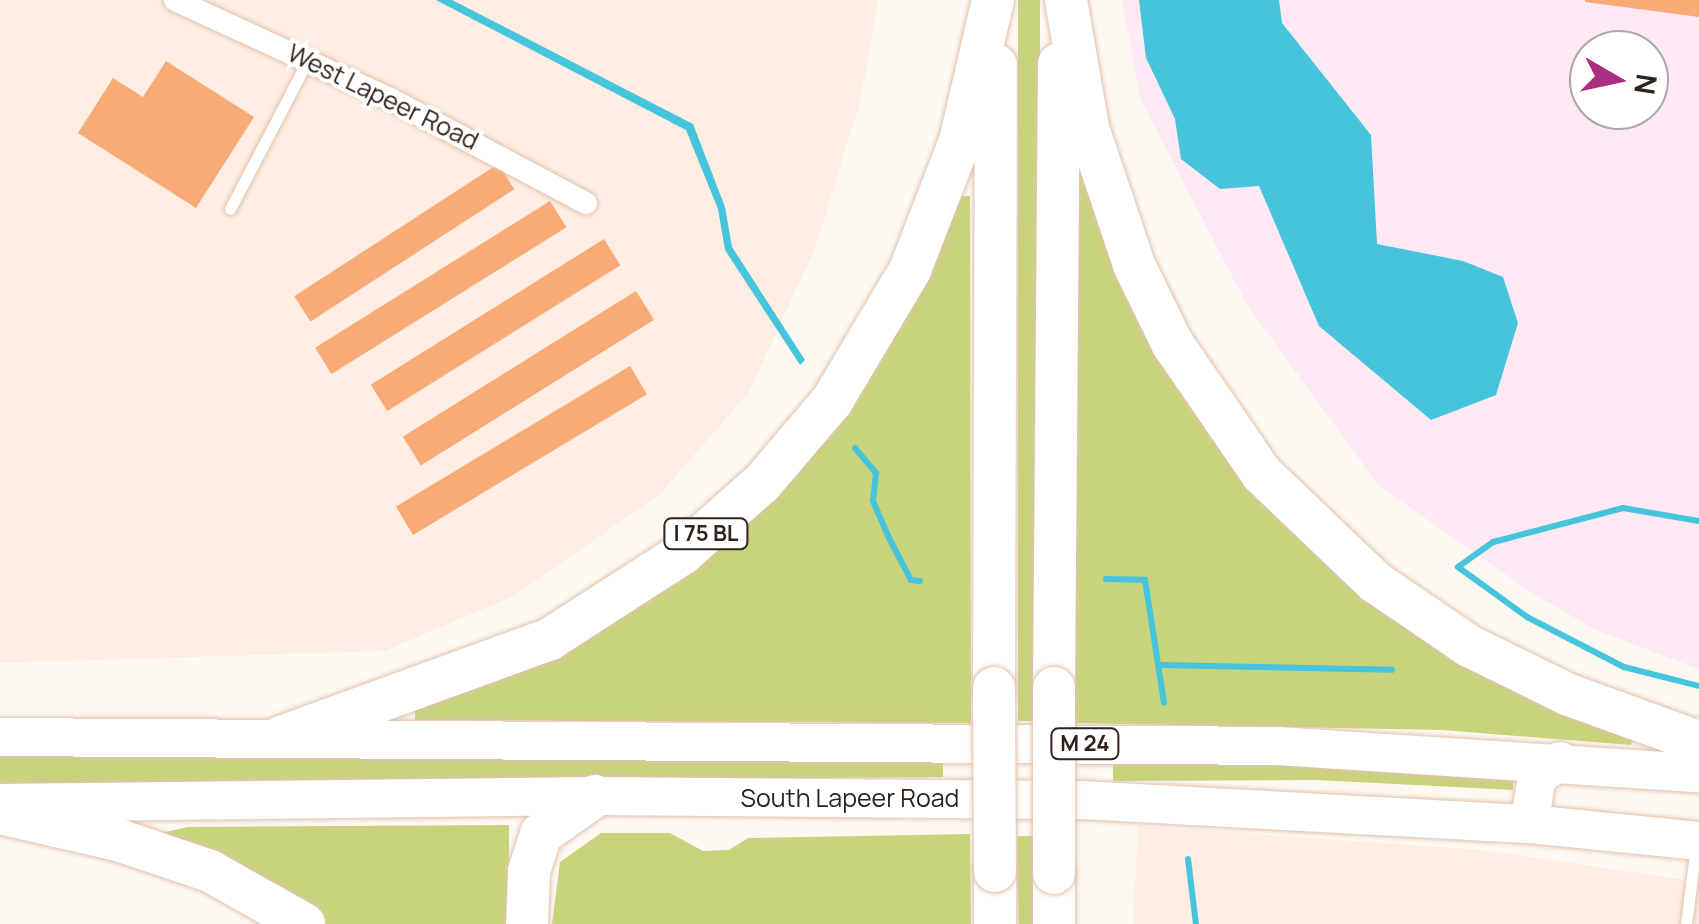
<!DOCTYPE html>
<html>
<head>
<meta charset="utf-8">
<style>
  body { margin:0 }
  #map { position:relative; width:1699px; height:924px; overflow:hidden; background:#fef8f3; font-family:Manrope,sans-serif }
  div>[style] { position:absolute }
  .commercial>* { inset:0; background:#fce9f3 }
  .built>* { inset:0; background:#fdede2 }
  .green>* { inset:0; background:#c8d47c; transform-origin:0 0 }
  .water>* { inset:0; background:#46c4dc }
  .stream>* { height:6px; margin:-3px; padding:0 3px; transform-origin:3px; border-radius:3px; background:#46c4dc }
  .building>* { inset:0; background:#f8aa77; transform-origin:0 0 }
  .roads { filter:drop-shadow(0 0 2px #e0c2ab) drop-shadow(0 0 2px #e0c2ab) }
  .service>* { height:11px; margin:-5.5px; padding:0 5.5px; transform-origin:5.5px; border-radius:5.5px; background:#fff }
  .minor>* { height:22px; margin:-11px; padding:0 11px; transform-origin:11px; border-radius:11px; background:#fff }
  .primary>* { height:38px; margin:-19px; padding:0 19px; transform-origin:19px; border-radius:19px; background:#fff }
  .motorway>* { height:42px; margin:-21px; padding:0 21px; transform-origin:21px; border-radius:21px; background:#fff }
  .bridges { filter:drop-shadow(0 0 2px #e0c2ab) drop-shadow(0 0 2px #e0c2ab) }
  .motorway-bridge>* { height:42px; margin:-21px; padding:0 21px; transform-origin:21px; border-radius:21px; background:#fff }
  span { translate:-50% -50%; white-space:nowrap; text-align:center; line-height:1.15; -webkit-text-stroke:8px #fff; paint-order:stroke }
  .shield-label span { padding:2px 8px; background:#fff; border:2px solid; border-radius:8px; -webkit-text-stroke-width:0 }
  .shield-label { font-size:22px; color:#2f231b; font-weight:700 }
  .street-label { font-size:25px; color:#2f231b }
  .north { position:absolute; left:1569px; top:30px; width:100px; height:100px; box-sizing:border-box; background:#fff; border:2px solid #aca7a4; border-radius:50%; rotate:99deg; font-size:28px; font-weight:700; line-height:40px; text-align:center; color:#2f231b }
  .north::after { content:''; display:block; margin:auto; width:35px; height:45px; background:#ab2e7f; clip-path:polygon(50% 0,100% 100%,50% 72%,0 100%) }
</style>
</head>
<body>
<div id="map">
  <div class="commercial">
    <div style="clip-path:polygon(evenodd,1122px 0,1699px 0,1699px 669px,1596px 630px,1532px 593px,1379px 486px,1247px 305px,1140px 98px,1122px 0,1589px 50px,1649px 50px,1649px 110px,1589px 110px,1589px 50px)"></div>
  </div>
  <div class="built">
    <div style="clip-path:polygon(0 0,878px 0,860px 102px,814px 251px,749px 392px,659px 495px,512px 597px,384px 651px,0 663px)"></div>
    <div style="clip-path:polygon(1138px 826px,1483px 850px,1699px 882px,1699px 924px,1133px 924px)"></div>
  </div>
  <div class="green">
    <div style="left:1018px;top:0;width:22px;height:721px"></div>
    <div style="clip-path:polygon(1071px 149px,1260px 490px,1633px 735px,1631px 745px,1442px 730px,1072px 723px)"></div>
    <div style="clip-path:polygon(959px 196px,970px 196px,971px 723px,415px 720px,415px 703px,715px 547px)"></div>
    <div style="clip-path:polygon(0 756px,282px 756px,943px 762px,943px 777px,0 784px)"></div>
    <div style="clip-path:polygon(1113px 762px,1289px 763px,1513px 777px,1513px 790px,1316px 780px,1113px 781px)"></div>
    <div style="clip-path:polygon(509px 825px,509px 924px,321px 924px,161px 833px,188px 827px)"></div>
    <div style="clip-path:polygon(601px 833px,670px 833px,703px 851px,729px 850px,748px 838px,970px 834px,971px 924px,552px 924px,560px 862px)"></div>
    <div style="left:1037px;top:836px;width:88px;height:20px;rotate:89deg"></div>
  </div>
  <div class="water">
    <div style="clip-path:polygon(436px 0,452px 0,693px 124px,725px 207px,732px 247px,805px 360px,800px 365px,725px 250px,718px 209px,686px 130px)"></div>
    <div style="clip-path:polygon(1139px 0,1279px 0,1282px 23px,1371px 135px,1377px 244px,1463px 261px,1503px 277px,1518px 323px,1496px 395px,1431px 420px,1319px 326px,1259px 186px,1220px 189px,1181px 159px,1175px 119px,1146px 58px)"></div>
  </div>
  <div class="stream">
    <div style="left:855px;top:448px;width:33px;rotate:50deg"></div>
    <div style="left:876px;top:473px;width:28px;rotate:96deg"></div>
    <div style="left:873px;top:501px;width:40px;rotate:66.6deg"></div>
    <div style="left:889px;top:538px;width:47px;rotate:62.4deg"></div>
    <div style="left:911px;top:580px;width:9px;rotate:6deg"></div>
    <div style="left:1699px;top:521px;width:77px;rotate:-170.3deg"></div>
    <div style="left:1623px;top:508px;width:134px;rotate:165.3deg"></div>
    <div style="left:1493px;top:542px;width:43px;rotate:144.5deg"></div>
    <div style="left:1458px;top:567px;width:85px;rotate:35.9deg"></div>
    <div style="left:1527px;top:617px;width:109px;rotate:27.3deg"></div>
    <div style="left:1624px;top:667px;width:77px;rotate:14.2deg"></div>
    <div style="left:1106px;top:579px;width:39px;rotate:1deg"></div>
    <div style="left:1145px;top:580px;width:124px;rotate:81.2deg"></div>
    <div style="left:1160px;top:665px;width:232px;rotate:1.2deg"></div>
    <div style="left:1188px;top:859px;width:65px;rotate:83deg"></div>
  </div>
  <div class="building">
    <div style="clip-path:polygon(1585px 0,1699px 0,1699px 17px,1585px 2px)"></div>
    <div style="clip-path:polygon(166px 61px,254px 117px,196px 208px,78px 133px,113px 78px,143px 97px)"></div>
    <div style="left:498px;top:164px;width:30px;height:243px;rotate:57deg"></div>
    <div style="left:550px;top:201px;width:31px;height:277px;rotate:58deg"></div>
    <div style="left:604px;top:239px;width:31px;height:275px;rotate:58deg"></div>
    <div style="left:636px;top:291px;width:34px;height:275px;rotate:58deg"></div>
    <div style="left:630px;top:366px;width:33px;height:273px;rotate:59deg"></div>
  </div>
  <div class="roads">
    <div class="service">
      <div style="left:230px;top:209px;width:168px;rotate:-62.4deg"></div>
      <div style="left:1686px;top:924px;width:80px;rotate:-82.8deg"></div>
    </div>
    <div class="minor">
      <div style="left:175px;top:0;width:237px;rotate:24.7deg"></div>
      <div style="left:390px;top:99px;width:222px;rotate:28deg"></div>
    </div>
    <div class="primary">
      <div style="left:0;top:737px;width:1277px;rotate:0.4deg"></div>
      <div style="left:1277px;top:746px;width:423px;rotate:3.7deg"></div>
      <div style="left:0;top:803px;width:595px;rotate:-0.67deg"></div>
      <div style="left:595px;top:796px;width:487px;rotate:0.5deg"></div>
      <div style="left:1082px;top:800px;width:448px;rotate:3.1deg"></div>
      <div style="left:1529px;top:824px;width:171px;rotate:5.7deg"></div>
      <div style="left:1529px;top:824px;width:48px;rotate:-80.3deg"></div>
      <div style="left:1537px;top:777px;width:28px;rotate:-35deg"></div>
    </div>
    <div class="motorway">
      <div style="left:1066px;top:0;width:130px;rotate:80.2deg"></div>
      <div style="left:1088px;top:128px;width:145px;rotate:71.4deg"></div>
      <div style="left:1134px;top:265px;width:87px;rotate:64deg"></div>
      <div style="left:1172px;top:343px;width:159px;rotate:55.5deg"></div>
      <div style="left:1262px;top:474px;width:156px;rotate:43.7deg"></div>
      <div style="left:1375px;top:582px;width:114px;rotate:34.2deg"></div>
      <div style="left:1469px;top:646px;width:111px;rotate:26.1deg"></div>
      <div style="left:1569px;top:695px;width:138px;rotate:19.9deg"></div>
      <div style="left:994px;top:688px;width:623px;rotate:-89.82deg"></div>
      <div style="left:1054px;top:688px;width:624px;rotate:-89.54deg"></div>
      <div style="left:281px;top:737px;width:286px;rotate:-20deg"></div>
      <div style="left:550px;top:639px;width:157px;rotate:-32.8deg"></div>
      <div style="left:682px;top:554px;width:108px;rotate:-41.6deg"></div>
      <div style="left:763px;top:482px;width:106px;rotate:-49.6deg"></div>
      <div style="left:832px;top:401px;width:152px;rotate:-59.2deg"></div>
      <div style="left:910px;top:270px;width:138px;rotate:-68.8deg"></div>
      <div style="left:960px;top:141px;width:145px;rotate:-76.8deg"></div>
      <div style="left:0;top:813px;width:124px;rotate:13deg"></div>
      <div style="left:121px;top:841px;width:94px;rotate:18.6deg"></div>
      <div style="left:210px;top:871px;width:108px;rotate:29.4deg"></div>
      <div style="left:995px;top:871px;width:53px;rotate:90deg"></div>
      <div style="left:527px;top:924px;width:53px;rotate:-87.8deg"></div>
      <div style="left:529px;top:871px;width:39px;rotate:-72deg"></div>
      <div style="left:541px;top:834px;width:66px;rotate:-35.1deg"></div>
      <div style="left:1054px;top:924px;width:51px;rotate:-90deg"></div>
    </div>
  </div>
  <div class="bridges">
    <div class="motorway-bridge">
      <div style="left:994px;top:688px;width:183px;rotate:89.7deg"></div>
      <div style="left:1054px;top:688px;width:185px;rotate:90deg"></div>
    </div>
  </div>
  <div class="shield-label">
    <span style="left:706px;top:534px">I 75 BL</span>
    <span style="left:1085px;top:744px">M 24</span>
  </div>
  <div class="street-label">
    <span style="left:383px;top:97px;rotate:26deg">West Lapeer Road</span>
    <span style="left:850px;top:798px">South Lapeer Road</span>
  </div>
  <div class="north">N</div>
</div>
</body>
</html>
